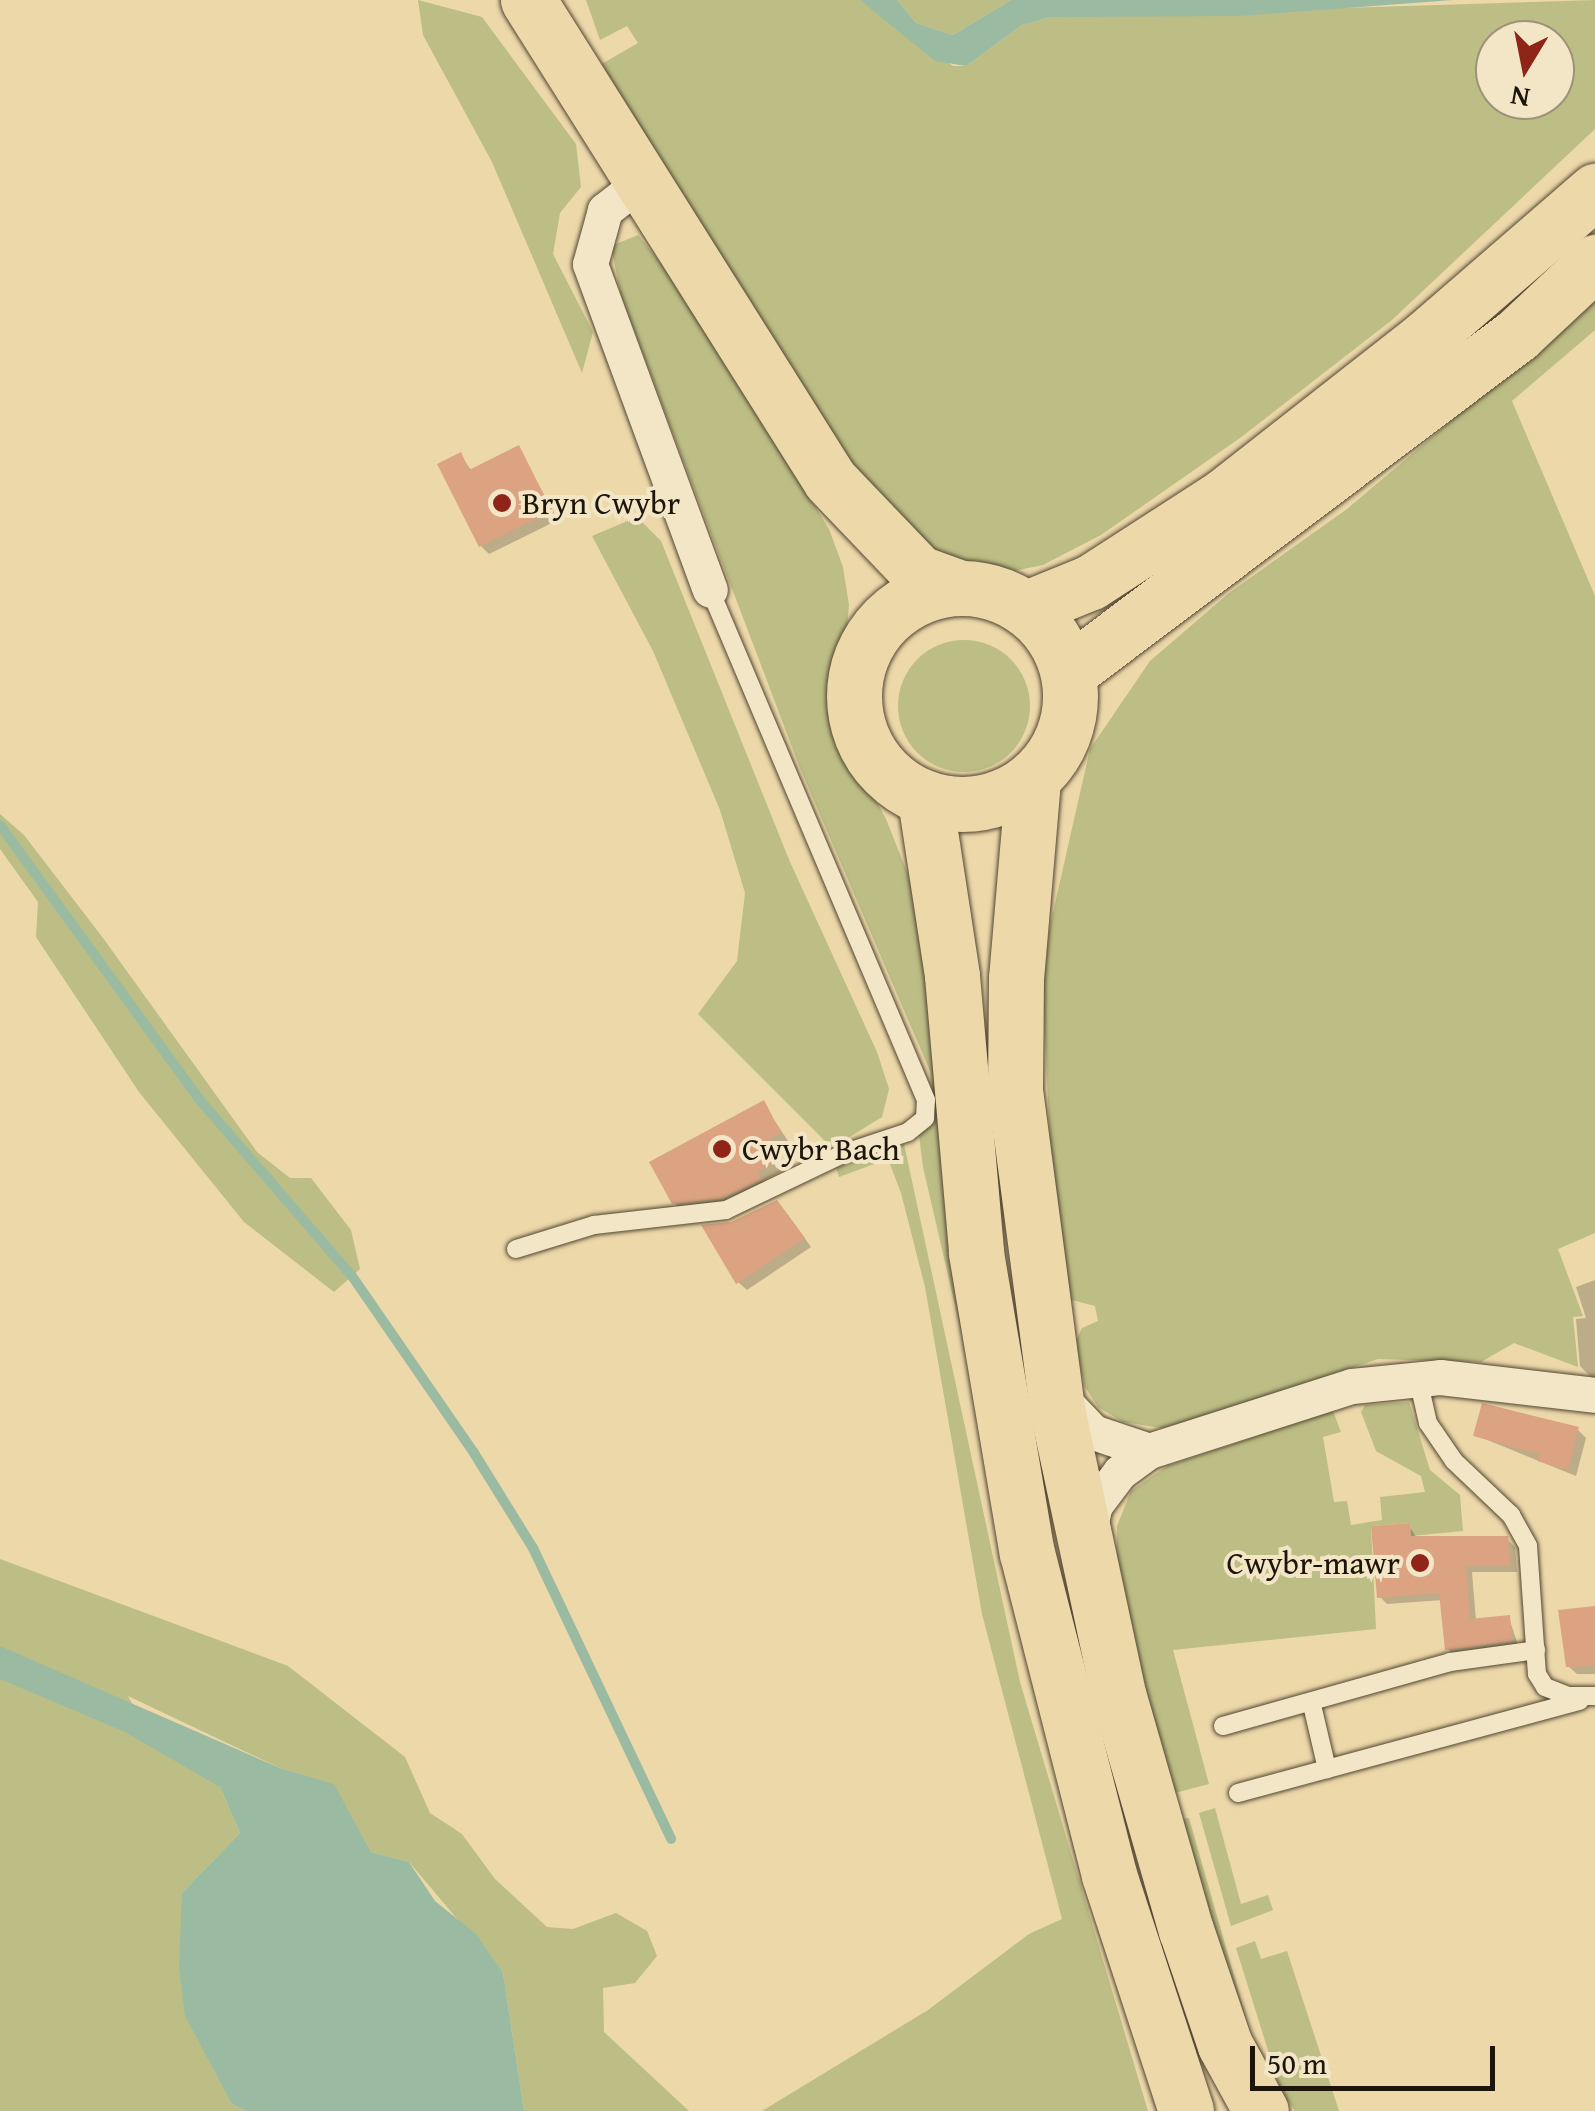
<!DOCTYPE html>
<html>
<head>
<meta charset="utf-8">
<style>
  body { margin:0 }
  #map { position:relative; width:1595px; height:2111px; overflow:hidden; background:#ecd8a9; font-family:"Gentium Book Plus",serif }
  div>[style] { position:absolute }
  .green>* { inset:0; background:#bcbe85 }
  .round { border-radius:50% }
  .water>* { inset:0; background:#9abba2 }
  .shadow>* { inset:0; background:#0003 }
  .stream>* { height:10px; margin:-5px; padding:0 5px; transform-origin:5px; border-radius:5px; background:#9abba2 }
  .building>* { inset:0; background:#dba382 }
  .roads { filter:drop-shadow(0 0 2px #524632) drop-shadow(0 0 2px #524632) }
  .lane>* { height:18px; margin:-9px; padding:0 9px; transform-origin:9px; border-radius:9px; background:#f3e6c7 }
  .street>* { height:35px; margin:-17.5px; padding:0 17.5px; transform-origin:17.5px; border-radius:17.5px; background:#f3e6c7 }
  .primary>* { height:55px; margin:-27.5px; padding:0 27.5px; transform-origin:27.5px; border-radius:27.5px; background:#ecd8a9 }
  .primary>.ring { margin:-27.5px; padding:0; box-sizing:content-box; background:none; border:55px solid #ecd8a9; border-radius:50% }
  .dots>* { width:28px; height:28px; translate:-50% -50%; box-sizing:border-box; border:5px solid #f3e6c7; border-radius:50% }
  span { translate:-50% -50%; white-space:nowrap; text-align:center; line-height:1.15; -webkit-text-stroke:8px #f3e6c7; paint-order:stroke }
  .poi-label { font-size:32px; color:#1e150a }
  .left { translate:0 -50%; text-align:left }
  .right { translate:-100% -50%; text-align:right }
  .north { position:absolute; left:1475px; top:20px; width:100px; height:100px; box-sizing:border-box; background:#f3e6c7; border:2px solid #9e927b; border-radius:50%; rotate:190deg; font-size:28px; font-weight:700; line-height:40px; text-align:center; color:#1e150a }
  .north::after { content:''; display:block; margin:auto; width:35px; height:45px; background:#8f2418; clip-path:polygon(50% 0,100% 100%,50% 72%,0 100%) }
  .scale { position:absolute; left:1250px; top:2046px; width:245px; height:45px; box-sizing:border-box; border:5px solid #1e150a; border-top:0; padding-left:12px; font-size:30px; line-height:35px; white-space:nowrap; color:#1e150a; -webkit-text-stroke:8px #f3e6c7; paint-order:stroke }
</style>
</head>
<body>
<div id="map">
  <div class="green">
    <div style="clip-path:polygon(418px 0,482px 17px,576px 144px,581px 187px,560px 213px,553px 254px,593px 332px,582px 373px,492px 162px,423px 35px)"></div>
    <div style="clip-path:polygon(evenodd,586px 0,860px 0,953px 66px,966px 66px,1022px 25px,1051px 17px,1595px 0,1595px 129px,1392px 320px,1240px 438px,1101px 535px,1043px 565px,988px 576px,949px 564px,867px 488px,600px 65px,638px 43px,627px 26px,600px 40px,586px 0,1495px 40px,1555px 40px,1555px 100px,1495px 100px,1495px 40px)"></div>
    <div style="clip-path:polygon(897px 0,1011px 0,953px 35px,916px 23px)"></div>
    <div style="clip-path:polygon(638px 235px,678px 284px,829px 529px,843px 567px,849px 605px,838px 729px,886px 819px,923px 912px,963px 1340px,923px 1167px,919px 1135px,937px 1117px,930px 1071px,800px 768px,621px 296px,611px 246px)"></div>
    <div style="clip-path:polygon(1595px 299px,1595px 330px,1512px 401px,1595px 596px,1595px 1233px,1558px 1249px,1583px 1316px,1573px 1317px,1578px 1367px,1514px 1343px,1481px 1362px,1378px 1359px,1167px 1429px,1123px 1422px,1098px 1407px,1085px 1387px,1075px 1343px,1082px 1328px,1098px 1321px,1095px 1306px,1068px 1299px,1050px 1144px,1043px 991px,1049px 930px,1090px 749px,1150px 661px,1229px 593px,1347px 509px)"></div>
    <div style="clip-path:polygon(637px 517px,661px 541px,790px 862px,877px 1052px,889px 1089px,882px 1117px,848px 1138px,826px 1142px,698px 1014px,737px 961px,745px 893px,720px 810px,653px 651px,592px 536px)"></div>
    <div class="round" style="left:898px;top:640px;width:132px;height:132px"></div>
    <div style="clip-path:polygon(0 814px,24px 835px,103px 938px,257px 1152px,290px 1178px,311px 1178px,351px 1230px,360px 1269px,334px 1292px,244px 1222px,139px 1092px,36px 937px,38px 902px,0 849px)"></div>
    <div style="clip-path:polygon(904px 1144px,1020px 1682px,1148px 2111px,762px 2111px,928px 2010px,1029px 1934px,1062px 1919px,982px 1614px,925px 1287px,901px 1193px,888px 1159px,839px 1177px,836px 1168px)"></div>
    <div style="clip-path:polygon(1409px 1402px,1430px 1470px,1460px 1495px,1463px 1531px,1411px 1536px,1410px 1523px,1371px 1526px,1376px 1629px,1173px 1650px,1209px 1784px,1167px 1795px,1116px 1579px,1117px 1526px,1131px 1491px,1167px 1466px,1333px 1411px,1341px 1432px,1323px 1437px,1334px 1502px,1347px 1501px,1351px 1525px,1382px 1520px,1380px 1497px,1425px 1492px,1421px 1476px,1376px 1451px,1361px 1412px,1365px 1405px)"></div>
    <div style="clip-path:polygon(0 1559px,288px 1666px,405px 1757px,430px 1813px,462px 1834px,495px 1879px,547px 1927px,573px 1929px,616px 1913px,647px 1931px,657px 1956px,635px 1983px,603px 1988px,604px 2032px,689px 2111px,524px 2111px,503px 1973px,409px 1862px,371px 1852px,333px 1784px,280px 1768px,128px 1696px,146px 1729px,220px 1787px,240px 1833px,182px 1893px,232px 2104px,246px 2111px,0 2111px)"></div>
    <div style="clip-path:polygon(1215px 1808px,1241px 1904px,1268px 1895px,1273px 1910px,1231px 1926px,1199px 1813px)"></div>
    <div style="clip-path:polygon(1189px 1818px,1264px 2081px,1173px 1820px)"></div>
    <div style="clip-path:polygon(1255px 1941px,1261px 1959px,1287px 1951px,1339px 2111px,1295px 2111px,1281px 2092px,1236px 1948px)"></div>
  </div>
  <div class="water">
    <div style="clip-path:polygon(860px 0,897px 0,916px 23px,953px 35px,1011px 0,1453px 0,1240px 16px,1051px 17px,1022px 25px,966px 66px,935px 61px)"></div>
    <div style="clip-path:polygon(0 1646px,280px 1768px,334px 1784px,371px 1852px,409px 1862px,435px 1901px,476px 1934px,503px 1973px,524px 2111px,246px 2111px,232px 2104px,185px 2016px,179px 1968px,182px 1893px,240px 1833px,220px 1787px,125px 1732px,0 1679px)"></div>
  </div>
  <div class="shadow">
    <div style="clip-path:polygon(518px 448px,558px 520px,489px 554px,481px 546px,460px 455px,472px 471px)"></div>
    <div style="clip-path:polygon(763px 1103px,788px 1141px,772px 1150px,783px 1170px,763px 1181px,768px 1188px,732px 1205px,682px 1211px,674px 1202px)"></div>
    <div style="clip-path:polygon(785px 1211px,811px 1247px,747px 1290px,738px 1282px,732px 1224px)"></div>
    <div style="clip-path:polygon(1595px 1280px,1595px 1378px,1593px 1379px,1580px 1366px,1576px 1319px,1586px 1318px,1576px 1287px)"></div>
    <div style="clip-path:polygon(1578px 1430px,1586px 1438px,1576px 1476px,1475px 1435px)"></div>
    <div style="clip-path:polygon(1409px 1526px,1417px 1538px,1507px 1539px,1515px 1547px,1517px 1572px,1472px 1572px,1476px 1621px,1509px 1618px,1519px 1648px,1455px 1657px,1448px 1649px,1443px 1600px,1387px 1604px,1379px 1596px)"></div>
    <div style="clip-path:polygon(1595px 1609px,1595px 1674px,1577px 1674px,1568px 1666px)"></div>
  </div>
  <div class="stream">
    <div style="left:0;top:825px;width:339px;rotate:54deg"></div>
    <div style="left:199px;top:1099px;width:234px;rotate:49.2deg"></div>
    <div style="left:352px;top:1276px;width:215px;rotate:55.4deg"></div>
    <div style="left:474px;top:1453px;width:112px;rotate:58.2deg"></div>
    <div style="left:533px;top:1548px;width:322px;rotate:64.6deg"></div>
  </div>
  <div class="building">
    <div style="clip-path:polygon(519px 445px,552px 511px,479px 547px,437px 464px,461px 452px,469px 470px)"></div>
    <div style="clip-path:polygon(764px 1100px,781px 1133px,766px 1141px,777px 1161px,757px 1172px,762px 1179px,722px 1198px,672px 1204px,649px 1162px)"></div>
    <div style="clip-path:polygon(777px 1200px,805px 1238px,736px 1284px,701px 1225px,731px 1222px)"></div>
    <div style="clip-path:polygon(1482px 1403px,1579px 1427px,1568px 1470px,1537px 1461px,1539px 1454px,1473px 1436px)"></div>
    <div style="clip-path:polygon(1410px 1523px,1411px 1536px,1508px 1536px,1510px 1566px,1466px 1566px,1470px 1619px,1510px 1615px,1512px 1641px,1445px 1650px,1439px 1593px,1377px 1598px,1371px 1526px)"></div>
    <div style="clip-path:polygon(1595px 1606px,1595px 1666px,1566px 1667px,1558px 1610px)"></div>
  </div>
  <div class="roads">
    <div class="lane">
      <div style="left:516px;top:1249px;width:82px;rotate:-17.1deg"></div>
      <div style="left:594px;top:1225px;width:133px;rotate:-6.5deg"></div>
      <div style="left:726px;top:1210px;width:132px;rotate:-25.6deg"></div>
      <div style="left:845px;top:1153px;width:66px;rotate:-18.4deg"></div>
      <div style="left:908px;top:1132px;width:22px;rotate:-39deg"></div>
      <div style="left:925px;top:1118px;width:18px;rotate:-87deg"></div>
      <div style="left:926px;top:1100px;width:554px;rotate:-112.95deg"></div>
      <div style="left:1418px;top:1379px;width:45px;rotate:77.2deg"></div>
      <div style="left:1428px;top:1423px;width:46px;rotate:55.6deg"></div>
      <div style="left:1454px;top:1461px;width:79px;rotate:43.5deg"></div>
      <div style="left:1511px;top:1515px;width:35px;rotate:61deg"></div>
      <div style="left:1528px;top:1546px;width:128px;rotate:86deg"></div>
      <div style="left:1537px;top:1674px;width:15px;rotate:58deg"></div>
      <div style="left:1545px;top:1687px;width:26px;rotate:21deg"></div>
      <div style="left:1569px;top:1696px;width:26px"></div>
      <div style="left:1312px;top:1705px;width:66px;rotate:76.8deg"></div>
      <div style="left:1223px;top:1726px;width:236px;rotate:-15.7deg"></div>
      <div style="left:1450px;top:1662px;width:87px;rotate:-7.9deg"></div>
      <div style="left:1238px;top:1793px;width:354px;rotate:-15.1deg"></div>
    </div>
    <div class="street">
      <div style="left:641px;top:182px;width:46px;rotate:142.1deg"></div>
      <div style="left:605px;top:210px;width:56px;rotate:105.5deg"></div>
      <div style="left:590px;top:264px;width:347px;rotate:69.8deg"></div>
      <div style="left:1056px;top:1393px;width:54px;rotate:46.5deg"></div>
      <div style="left:1093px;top:1432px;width:59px;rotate:18.7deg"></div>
      <div style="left:1087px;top:1539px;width:35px;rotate:-77deg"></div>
      <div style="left:1095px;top:1505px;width:41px;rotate:-52.9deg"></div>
      <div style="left:1120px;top:1472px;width:36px;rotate:-36deg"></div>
      <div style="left:1149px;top:1451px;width:213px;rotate:-17.8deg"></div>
      <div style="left:1352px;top:1386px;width:88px;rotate:-5.8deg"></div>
      <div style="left:1440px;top:1377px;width:156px;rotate:6.6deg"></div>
    </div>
    <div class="primary">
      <div style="left:528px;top:0;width:567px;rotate:57.82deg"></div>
      <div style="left:830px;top:480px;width:129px;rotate:46.3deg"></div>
      <div style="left:919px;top:573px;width:41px;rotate:19.7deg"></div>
      <div class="ring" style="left:854px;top:588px;width:161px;height:161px"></div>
      <div style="left:1027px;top:608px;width:69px;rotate:-22.1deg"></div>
      <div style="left:1091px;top:582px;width:158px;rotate:-32.9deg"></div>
      <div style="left:1224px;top:496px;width:253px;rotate:-38.1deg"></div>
      <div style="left:1423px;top:340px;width:228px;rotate:-40.9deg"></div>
      <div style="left:1069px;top:672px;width:561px;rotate:-36.95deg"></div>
      <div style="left:1517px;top:335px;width:107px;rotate:-43.1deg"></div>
      <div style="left:1033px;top:780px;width:199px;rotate:94.9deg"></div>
      <div style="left:1016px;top:978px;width:112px;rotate:90.5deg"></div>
      <div style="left:1015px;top:1090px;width:322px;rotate:82.5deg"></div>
      <div style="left:1057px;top:1409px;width:295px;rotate:77.9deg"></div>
      <div style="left:1119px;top:1697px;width:242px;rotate:74deg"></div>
      <div style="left:1186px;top:1930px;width:121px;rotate:71.3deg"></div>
      <div style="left:1225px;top:2045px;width:75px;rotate:61.4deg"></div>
      <div style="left:925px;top:799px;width:179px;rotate:81.3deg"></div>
      <div style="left:952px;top:976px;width:278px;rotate:85deg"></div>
      <div style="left:976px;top:1253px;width:304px;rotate:80.4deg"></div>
      <div style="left:1027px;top:1553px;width:332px;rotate:75.7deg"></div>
      <div style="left:1109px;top:1875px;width:248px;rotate:71.9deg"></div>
    </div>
  </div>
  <div class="dots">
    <div style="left:502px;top:503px;background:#8f2418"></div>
    <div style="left:722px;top:1149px;background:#8f2418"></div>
    <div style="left:1420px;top:1563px;background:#8f2418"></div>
  </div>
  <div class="poi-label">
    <span class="left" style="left:522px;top:503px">Bryn Cwybr</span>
    <span class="left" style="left:742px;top:1149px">Cwybr Bach</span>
    <span class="right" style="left:1400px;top:1563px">Cwybr-mawr</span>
  </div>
  <div class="north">N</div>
  <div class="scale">50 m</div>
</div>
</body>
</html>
